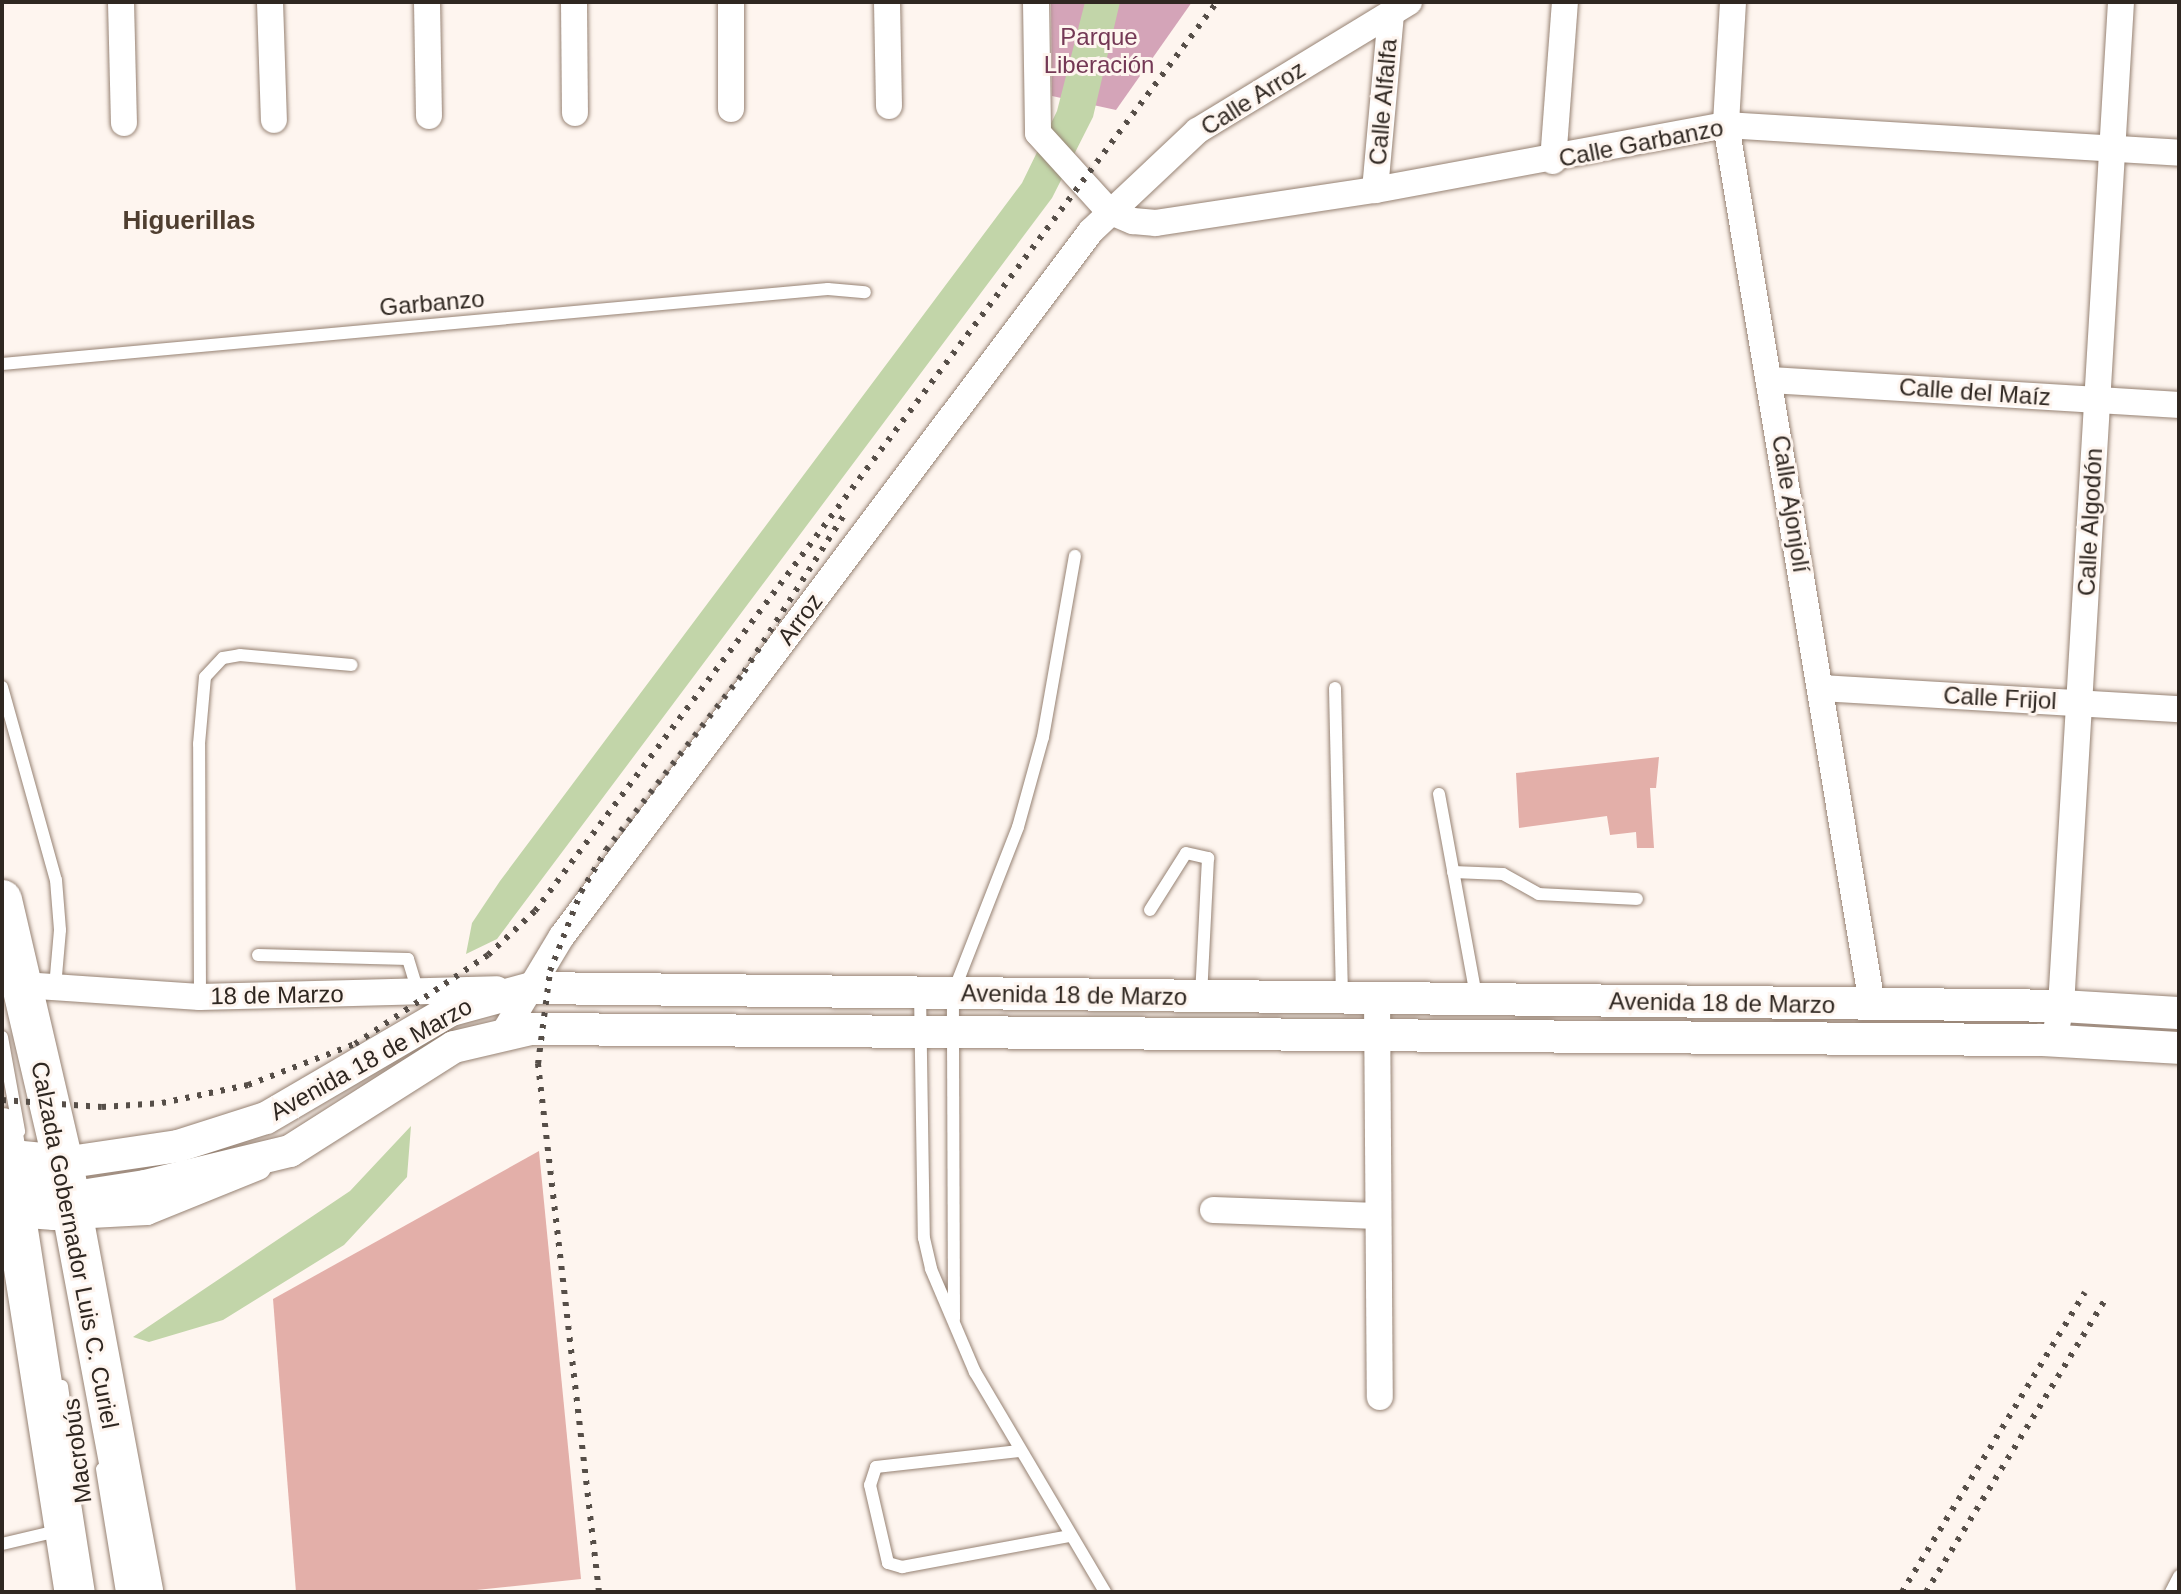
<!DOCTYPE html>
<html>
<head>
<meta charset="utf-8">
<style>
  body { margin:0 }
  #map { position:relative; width:2181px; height:1594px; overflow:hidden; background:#fef5ef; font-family:Helvetica,sans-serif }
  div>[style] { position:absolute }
  .forest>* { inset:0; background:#d4a4b8 }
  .water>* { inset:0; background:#c2d5a9 }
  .building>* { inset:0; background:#e3afa9 }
  .roads { filter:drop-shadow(0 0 2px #968273) drop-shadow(0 0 2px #968273) }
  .service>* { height:12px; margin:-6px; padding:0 6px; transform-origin:6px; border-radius:6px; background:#fff }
  .minor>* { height:26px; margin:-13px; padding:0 13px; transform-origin:13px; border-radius:13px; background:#fff }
  .tertiary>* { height:32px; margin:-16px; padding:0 16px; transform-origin:16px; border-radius:16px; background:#fff }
  .secondary>* { height:36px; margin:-18px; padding:0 18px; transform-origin:18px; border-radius:18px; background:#fff }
  .primary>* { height:40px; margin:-20px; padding:0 20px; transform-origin:20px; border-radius:20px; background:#fff }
  .rail>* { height:6px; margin-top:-3px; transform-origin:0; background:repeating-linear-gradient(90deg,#564e48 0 4px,transparent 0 12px) }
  span { translate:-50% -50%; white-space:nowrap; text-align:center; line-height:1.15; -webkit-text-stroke:6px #fef5ef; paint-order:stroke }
  .park-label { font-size:24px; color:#743855 }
  .street-label { font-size:24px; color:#2f2721 }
  .neighbourhood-label { font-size:26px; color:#4f3e30; font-weight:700 }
  .frame { position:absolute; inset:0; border:4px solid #2f2721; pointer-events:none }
</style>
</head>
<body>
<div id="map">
  <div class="forest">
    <div style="clip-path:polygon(1051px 2px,1192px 2px,1116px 110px,1052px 96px)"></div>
  </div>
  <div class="water">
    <div style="clip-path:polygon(1085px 2px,1120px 2px,1093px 117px,1052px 198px,497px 939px,466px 954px,472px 923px,500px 881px,1022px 183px,1057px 111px)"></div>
    <div style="clip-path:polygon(411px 1126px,407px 1177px,344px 1245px,223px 1320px,149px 1342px,133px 1337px,350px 1191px)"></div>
  </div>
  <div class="building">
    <div style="clip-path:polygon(1659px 757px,1656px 788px,1650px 788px,1654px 848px,1637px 848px,1636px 832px,1610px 835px,1607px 816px,1519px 828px,1516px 773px)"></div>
    <div style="clip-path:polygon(539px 1151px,581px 1579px,457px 1592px,296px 1592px,273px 1299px)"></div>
  </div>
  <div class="roads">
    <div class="service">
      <div style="left:2px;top:364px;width:829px;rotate:-5.19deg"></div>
      <div style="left:828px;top:289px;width:37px;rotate:5deg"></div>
      <div style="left:2px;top:687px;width:200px;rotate:74.4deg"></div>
      <div style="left:56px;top:880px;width:50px;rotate:85.4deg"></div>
      <div style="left:60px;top:930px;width:57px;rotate:95deg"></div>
      <div style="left:1335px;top:688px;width:307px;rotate:88.7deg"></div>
      <div style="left:1439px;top:794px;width:205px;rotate:79.6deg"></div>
      <div style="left:1453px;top:872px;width:50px;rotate:2.3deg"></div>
      <div style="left:1503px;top:874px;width:41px;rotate:29.1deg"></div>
      <div style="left:1539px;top:894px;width:98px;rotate:2.9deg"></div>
      <div style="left:1150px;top:910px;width:67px;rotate:-57.7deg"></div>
      <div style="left:1186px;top:853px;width:23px;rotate:13deg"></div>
      <div style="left:1208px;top:858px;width:138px;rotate:92.9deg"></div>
      <div style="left:258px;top:955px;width:150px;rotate:1.5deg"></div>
      <div style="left:408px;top:959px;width:34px;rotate:73deg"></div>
      <div style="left:920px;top:993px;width:245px;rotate:89.1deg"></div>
      <div style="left:924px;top:1238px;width:32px;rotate:77deg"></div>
      <div style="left:931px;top:1269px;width:112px;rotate:66.9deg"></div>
      <div style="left:975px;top:1372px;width:256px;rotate:59.4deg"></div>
      <div style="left:200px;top:997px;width:253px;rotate:-90.2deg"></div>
      <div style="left:199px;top:744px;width:67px;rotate:-84.9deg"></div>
      <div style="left:205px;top:677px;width:26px;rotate:-47deg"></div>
      <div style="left:223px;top:658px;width:17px;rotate:-10deg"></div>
      <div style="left:240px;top:655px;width:112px;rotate:5.1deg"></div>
      <div style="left:2px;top:1037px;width:96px;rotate:79.7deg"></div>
      <div style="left:954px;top:1319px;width:326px;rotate:-90.2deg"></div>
      <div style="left:953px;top:993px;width:178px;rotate:-68.6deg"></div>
      <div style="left:1018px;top:827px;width:93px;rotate:-74.5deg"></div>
      <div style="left:1043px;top:737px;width:184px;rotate:-80deg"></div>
      <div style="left:62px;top:1386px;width:73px;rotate:82.1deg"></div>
      <div style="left:1019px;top:1451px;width:144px;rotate:173.6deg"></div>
      <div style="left:876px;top:1467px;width:19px;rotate:108deg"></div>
      <div style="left:870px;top:1485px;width:80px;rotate:77deg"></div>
      <div style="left:888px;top:1563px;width:15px;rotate:16deg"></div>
      <div style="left:902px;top:1567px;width:171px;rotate:-10.5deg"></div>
      <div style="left:102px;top:1469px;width:125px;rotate:80.8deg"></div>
      <div style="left:2px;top:1544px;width:61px;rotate:-13.3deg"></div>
      <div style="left:2171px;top:1592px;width:18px;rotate:-63deg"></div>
    </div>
    <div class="minor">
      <div style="left:121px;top:2px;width:121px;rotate:88.6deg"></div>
      <div style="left:270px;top:2px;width:118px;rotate:88.1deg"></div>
      <div style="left:427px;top:2px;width:114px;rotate:89deg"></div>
      <div style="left:574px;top:2px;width:111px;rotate:89.5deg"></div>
      <div style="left:731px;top:2px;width:107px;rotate:90deg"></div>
      <div style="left:887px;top:2px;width:104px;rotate:88.9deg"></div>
      <div style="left:1036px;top:2px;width:131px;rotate:89.1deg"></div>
      <div style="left:1038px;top:133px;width:105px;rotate:47.7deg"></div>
      <div style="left:1109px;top:211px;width:26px;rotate:23deg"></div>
      <div style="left:1133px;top:221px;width:23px;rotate:5deg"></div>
      <div style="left:1156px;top:223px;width:221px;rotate:-8.6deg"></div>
      <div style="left:1375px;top:190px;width:357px;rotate:-10.5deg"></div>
      <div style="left:1726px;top:125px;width:454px;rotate:3.5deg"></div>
      <div style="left:1733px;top:2px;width:123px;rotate:93.3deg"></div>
      <div style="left:1726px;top:125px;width:891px;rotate:80.57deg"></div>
      <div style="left:1553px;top:161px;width:159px;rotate:-85.7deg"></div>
      <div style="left:1375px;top:190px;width:178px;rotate:-84.8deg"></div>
      <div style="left:1771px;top:380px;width:409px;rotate:3.5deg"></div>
      <div style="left:1821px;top:688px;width:359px;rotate:3.4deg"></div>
      <div style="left:8px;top:984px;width:192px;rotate:3.9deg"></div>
      <div style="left:200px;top:997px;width:297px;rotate:-1.5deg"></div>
      <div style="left:1377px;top:998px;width:399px;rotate:89.6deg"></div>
      <div style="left:503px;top:1034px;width:114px;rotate:-59deg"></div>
      <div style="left:562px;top:936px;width:881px;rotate:-53.12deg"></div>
      <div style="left:1091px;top:231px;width:146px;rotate:-43.3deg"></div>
      <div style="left:1197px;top:131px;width:248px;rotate:-31.3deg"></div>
      <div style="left:2054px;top:1041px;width:36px;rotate:-79deg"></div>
      <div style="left:2061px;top:1006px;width:1006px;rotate:-86.58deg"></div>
      <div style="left:1213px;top:1210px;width:165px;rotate:2.1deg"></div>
      <div style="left:2px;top:1213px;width:52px;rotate:4.4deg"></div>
      <div style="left:54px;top:1217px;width:93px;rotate:-3.1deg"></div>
      <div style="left:147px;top:1212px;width:120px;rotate:-22.1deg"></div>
    </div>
    <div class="tertiary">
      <div style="left:63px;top:1163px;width:116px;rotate:-8.4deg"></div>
      <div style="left:178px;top:1146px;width:92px;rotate:-17.7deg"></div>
      <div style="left:266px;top:1118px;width:214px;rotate:-30.3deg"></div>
      <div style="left:451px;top:1010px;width:84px;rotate:-15.2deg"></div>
      <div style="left:532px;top:988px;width:1529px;rotate:0.67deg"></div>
      <div style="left:2061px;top:1006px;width:118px;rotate:3.4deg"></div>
      <div style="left:68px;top:1198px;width:78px;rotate:-8.9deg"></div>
      <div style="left:145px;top:1186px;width:149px;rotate:-13.6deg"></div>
      <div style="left:290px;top:1151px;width:194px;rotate:-32.4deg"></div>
      <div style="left:454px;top:1047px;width:78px;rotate:-13.3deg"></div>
      <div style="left:530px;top:1029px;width:1511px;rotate:0.42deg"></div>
      <div style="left:2041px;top:1040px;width:138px;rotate:3.3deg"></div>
    </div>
    <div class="secondary">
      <div style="left:2px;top:1157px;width:61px;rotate:5.6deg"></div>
      <div style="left:2px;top:1191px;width:66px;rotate:6.1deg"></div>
    </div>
    <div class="primary">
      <div style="left:2px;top:900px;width:270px;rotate:76.9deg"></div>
      <div style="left:63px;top:1163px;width:436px;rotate:79.4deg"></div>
      <div style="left:2px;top:1128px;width:470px;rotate:81.1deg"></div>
    </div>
  </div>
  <div class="rail">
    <div style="left:2px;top:1100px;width:100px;rotate:4deg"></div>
    <div style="left:102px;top:1107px;width:60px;rotate:-3.8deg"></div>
    <div style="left:162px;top:1103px;width:88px;rotate:-11.8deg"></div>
    <div style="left:248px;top:1085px;width:115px;rotate:-21deg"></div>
    <div style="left:355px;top:1044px;width:160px;rotate:-33.8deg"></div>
    <div style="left:488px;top:955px;width:64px;rotate:-43.1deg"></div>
    <div style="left:535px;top:911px;width:1136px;rotate:-53.12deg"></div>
    <div style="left:599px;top:1592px;width:532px;rotate:-96.59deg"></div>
    <div style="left:538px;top:1064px;width:94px;rotate:-82.6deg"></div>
    <div style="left:550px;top:971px;width:85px;rotate:-68.6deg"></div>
    <div style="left:581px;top:892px;width:49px;rotate:-59.2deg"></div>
    <div style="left:606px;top:850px;width:225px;rotate:-52.2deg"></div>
    <div style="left:744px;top:672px;width:186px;rotate:-57.5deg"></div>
    <div style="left:1902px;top:1592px;width:351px;rotate:-58.6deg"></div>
    <div style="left:1926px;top:1592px;width:342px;rotate:-58.5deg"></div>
  </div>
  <div class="park-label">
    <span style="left:1099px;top:51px">Parque<br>Liberación</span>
  </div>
  <div class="street-label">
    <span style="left:1253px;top:98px;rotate:-32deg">Calle Arroz</span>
    <span style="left:1383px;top:102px;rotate:-85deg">Calle Alfalfa</span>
    <span style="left:1641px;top:143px;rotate:-11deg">Calle Garbanzo</span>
    <span style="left:432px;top:303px;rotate:-5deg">Garbanzo</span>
    <span style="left:1975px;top:392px;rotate:4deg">Calle del Maíz</span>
    <span style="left:1791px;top:504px;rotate:81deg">Calle Ajonjolí</span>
    <span style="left:2090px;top:522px;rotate:-87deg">Calle Algodón</span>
    <span style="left:800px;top:619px;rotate:-53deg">Arroz</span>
    <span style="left:2000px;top:698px;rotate:3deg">Calle Frijol</span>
    <span style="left:277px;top:995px;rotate:-1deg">18 de Marzo</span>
    <span style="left:1074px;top:995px;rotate:1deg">Avenida 18 de Marzo</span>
    <span style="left:1722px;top:1003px;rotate:1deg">Avenida 18 de Marzo</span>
    <span style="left:371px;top:1059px;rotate:-29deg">Avenida 18 de Marzo</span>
    <span style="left:75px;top:1245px;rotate:79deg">Calzada Gobernador Luis C. Curiel</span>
    <span style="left:77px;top:1451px;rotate:-97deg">Macrobús</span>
  </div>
  <div class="neighbourhood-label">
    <span style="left:189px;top:221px">Higuerillas</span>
  </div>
  <div class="frame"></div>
</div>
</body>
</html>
